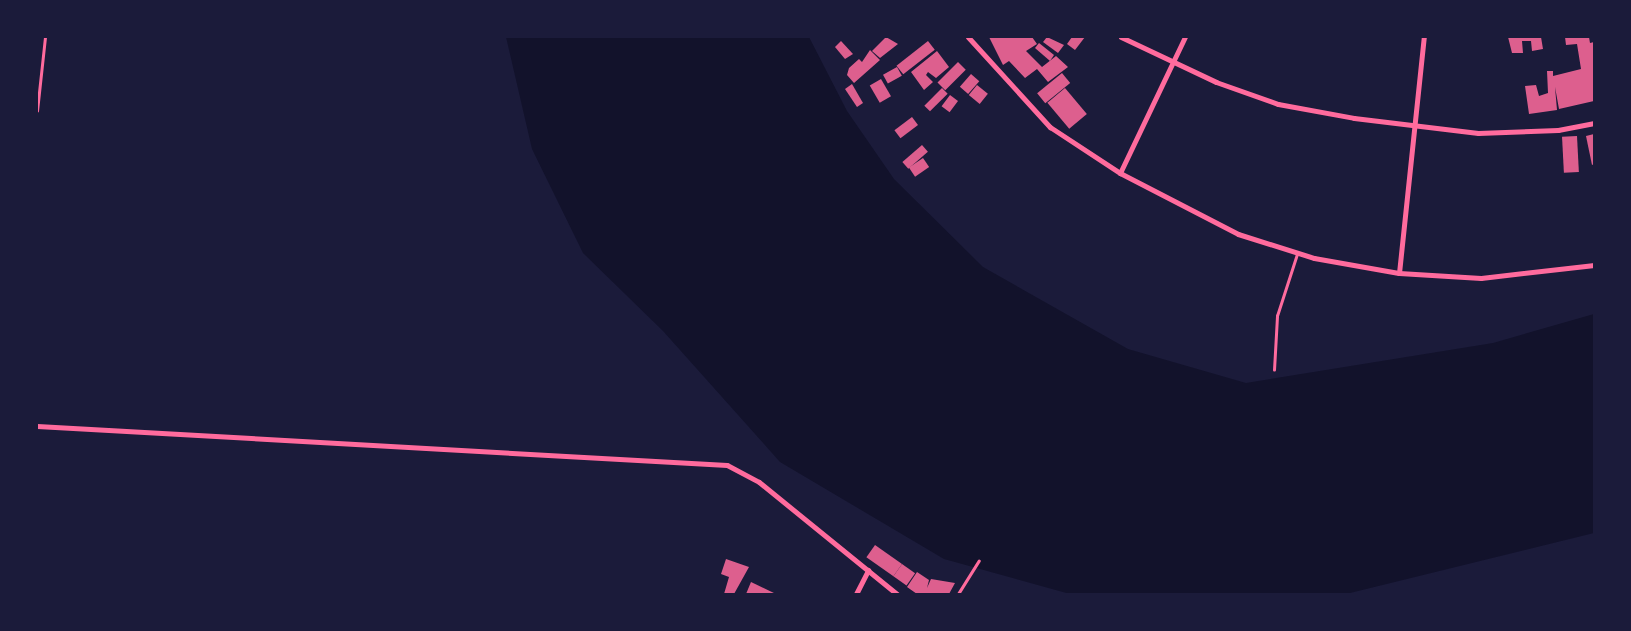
<!DOCTYPE html>
<html>
<head>
<meta charset="utf-8">
<style>
  body { margin:0 }
  #map { position:relative; width:1631px; height:631px; overflow:hidden; background:#1b1b3a; font-family:Overpass,sans-serif }
  div>[style] { position:absolute }
  .water>* { inset:0; background:#12122b }
  .building>* { inset:0; background:#dd5f8e; transform-origin:0 0 }
  .path>* { height:2.5px; margin:-1.25px; padding:0 1.25px; transform-origin:1.25px; border-radius:1.25px; background:#ff6b9d }
  .service>* { height:2.5px; margin:-1.25px; padding:0 1.25px; transform-origin:1.25px; border-radius:1.25px; background:#ff6b9d }
  .minor>* { height:5px; margin:-2.5px; padding:0 2.5px; transform-origin:2.5px; border-radius:2.5px; background:#ff6b9d }
  span { translate:-50% -50%; white-space:nowrap; text-align:center; line-height:1.15; -webkit-text-stroke:5px #1b1b3a; paint-order:stroke }
  .frame { position:absolute; inset:0; border:38px solid #1b1b3a; pointer-events:none }
</style>
</head>
<body>
<div id="map">
  <div class="water">
    <div style="clip-path:polygon(506px 37px,809px 37px,847px 111px,894px 179px,983px 267px,1128px 349px,1246px 383px,1493px 343px,1594px 314px,1594px 533px,1346px 594px,1070px 594px,944px 559px,780px 462px,663px 331px,583px 253px,532px 149px)"></div>
  </div>
  <div class="building">
    <div style="clip-path:polygon(886px 37px,898px 44px,880px 58px,872px 51px)"></div>
    <div style="clip-path:polygon(989px 37px,1032px 37px,1037px 44px,1026px 51px,1042px 67px,1056px 56px,1068px 67px,1048px 82px,1037px 69px,1025px 78px,1009px 61px,1003px 65px)"></div>
    <div style="clip-path:polygon(1047px 37px,1064px 45px,1058px 53px,1043px 42px)"></div>
    <div style="clip-path:polygon(1072px 37px,1085px 37px,1075px 50px,1067px 44px)"></div>
    <div style="clip-path:polygon(1508px 37px,1541px 37px,1543px 49px,1532px 51px,1531px 41px,1522px 41px,1523px 53px,1512px 53px)"></div>
    <div style="clip-path:polygon(1565px 37px,1589px 37px,1590px 43px,1594px 42px,1594px 101px,1559px 109px,1555px 87px,1557px 110px,1529px 114px,1525px 86px,1536px 85px,1539px 96px,1548px 93px,1547px 71px,1553px 71px,1553px 76px,1581px 69px,1577px 44px,1566px 45px)"></div>
    <div style="clip-path:polygon(841px 41px,853px 54px,845px 59px,835px 47px)"></div>
    <div style="left:928px;top:41px;width:11px;height:40px;rotate:52deg"></div>
    <div style="clip-path:polygon(1039px 43px,1054px 55px,1050px 61px,1035px 48px)"></div>
    <div style="clip-path:polygon(870px 50px,880px 60px,854px 83px,847px 75px,849px 68px,859px 59px,862px 62px)"></div>
    <div style="clip-path:polygon(937px 51px,949px 67px,936px 78px,928px 72px,926px 75px,933px 82px,924px 90px,911px 72px)"></div>
    <div style="left:958px;top:62px;width:11px;height:29px;rotate:45deg"></div>
    <div style="left:897px;top:67px;width:10px;height:16px;rotate:61deg"></div>
    <div style="left:1062px;top:73px;width:13px;height:32px;rotate:51deg"></div>
    <div style="left:971px;top:74px;width:11px;height:17px;rotate:41deg"></div>
    <div style="left:881px;top:79px;width:20px;height:13px;rotate:60deg"></div>
    <div style="clip-path:polygon(852px 84px,863px 103px,857px 107px,845px 89px)"></div>
    <div style="left:977px;top:85px;width:14px;height:13px;rotate:39deg"></div>
    <div style="left:942px;top:88px;width:8px;height:25px;rotate:45deg"></div>
    <div style="left:1065px;top:88px;width:34px;height:23px;rotate:50deg"></div>
    <div style="left:950px;top:95px;width:10px;height:14px;rotate:37deg"></div>
    <div style="left:912px;top:117px;width:10px;height:22px;rotate:53deg"></div>
    <div style="clip-path:polygon(1594px 134px,1594px 164px,1592px 165px,1586px 136px)"></div>
    <div style="left:1577px;top:136px;width:36px;height:15px;rotate:87deg"></div>
    <div style="left:922px;top:145px;width:9px;height:26px;rotate:49deg"></div>
    <div style="left:923px;top:158px;width:11px;height:17px;rotate:56deg"></div>
    <div style="left:875px;top:545px;width:33px;height:15px;rotate:35deg"></div>
    <div style="clip-path:polygon(726px 559px,749px 567px,734px 594px,724px 594px,729px 577px,721px 574px)"></div>
    <div style="left:902px;top:564px;width:16px;height:15px;rotate:35deg"></div>
    <div style="clip-path:polygon(917px 572px,929px 580px,927px 588px,931px 579px,955px 583px,949px 594px,917px 594px,907px 587px)"></div>
    <div style="clip-path:polygon(751px 582px,776px 594px,746px 594px)"></div>
  </div>
  <div class="path">
    <div style="left:37px;top:111px;width:74px;rotate:-83.8deg"></div>
    <div style="left:958px;top:594px;width:39px;rotate:-58deg"></div>
  </div>
  <div class="service">
    <div style="left:1274px;top:370px;width:54px;rotate:-86.8deg"></div>
    <div style="left:1277px;top:316px;width:65px;rotate:-72.1deg"></div>
  </div>
  <div class="minor">
    <div style="left:968px;top:37px;width:122px;rotate:47.7deg"></div>
    <div style="left:1050px;top:127px;width:84px;rotate:33.3deg"></div>
    <div style="left:1120px;top:173px;width:133px;rotate:27.3deg"></div>
    <div style="left:1238px;top:234px;width:80px;rotate:17.5deg"></div>
    <div style="left:1314px;top:258px;width:86px;rotate:10deg"></div>
    <div style="left:1399px;top:273px;width:82px;rotate:3.5deg"></div>
    <div style="left:1481px;top:278px;width:114px;rotate:-6.6deg"></div>
    <div style="left:1121px;top:37px;width:105px;rotate:25.3deg"></div>
    <div style="left:1216px;top:82px;width:66px;rotate:19.5deg"></div>
    <div style="left:1278px;top:104px;width:77px;rotate:10.4deg"></div>
    <div style="left:1354px;top:118px;width:125px;rotate:6.9deg"></div>
    <div style="left:1478px;top:133px;width:80px;rotate:-2.1deg"></div>
    <div style="left:1558px;top:130px;width:37px;rotate:-11deg"></div>
    <div style="left:1120px;top:173px;width:151px;rotate:-64.5deg"></div>
    <div style="left:1399px;top:273px;width:237px;rotate:-84deg"></div>
    <div style="left:37px;top:426px;width:691px;rotate:3.24deg"></div>
    <div style="left:727px;top:465px;width:36px;rotate:28deg"></div>
    <div style="left:759px;top:482px;width:178px;rotate:39.1deg"></div>
    <div style="left:856px;top:594px;width:27px;rotate:-63deg"></div>
  </div>
  <div class="frame"></div>
</div>
</body>
</html>
